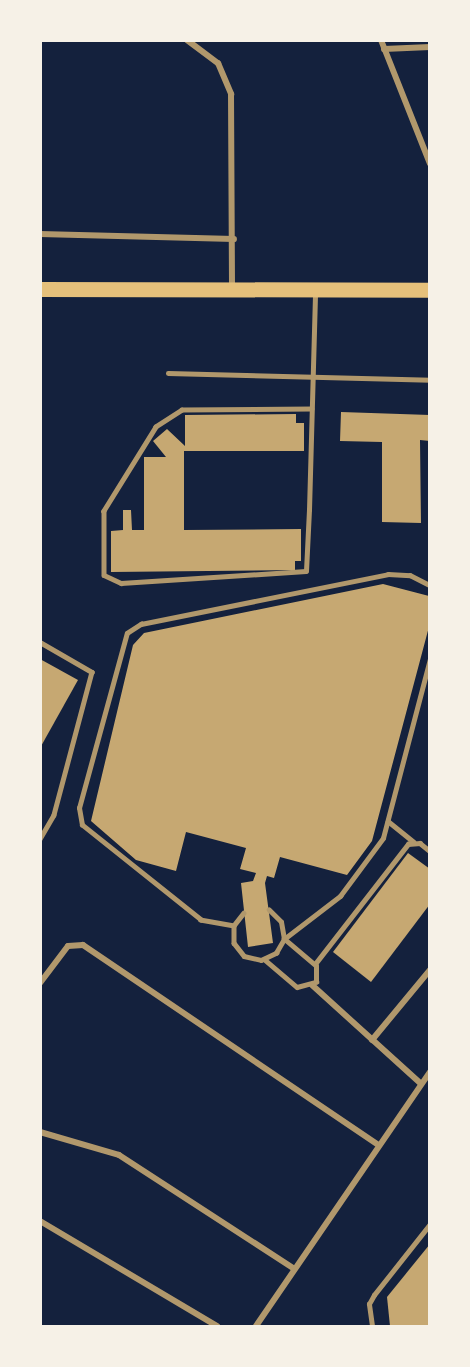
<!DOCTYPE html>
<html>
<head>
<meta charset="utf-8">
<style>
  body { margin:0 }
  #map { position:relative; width:470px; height:1367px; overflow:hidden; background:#14213d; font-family:"Titillium Web",sans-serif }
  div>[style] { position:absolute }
  .building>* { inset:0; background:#c6a872 }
  .service>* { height:4.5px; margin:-2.25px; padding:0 2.25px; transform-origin:2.25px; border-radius:2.25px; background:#b1986c }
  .minor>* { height:6px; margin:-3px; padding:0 3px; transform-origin:3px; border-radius:3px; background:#b1986c }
  .primary>* { height:15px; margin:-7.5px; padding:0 7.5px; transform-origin:7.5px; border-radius:7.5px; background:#e5c07b }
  span { translate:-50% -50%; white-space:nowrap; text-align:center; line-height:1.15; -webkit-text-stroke:5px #f6f1e7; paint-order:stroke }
  .frame { position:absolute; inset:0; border:42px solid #f6f1e7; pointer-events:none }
</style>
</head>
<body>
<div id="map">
  <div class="building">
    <div style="clip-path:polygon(341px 412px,430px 415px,430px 441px,420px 440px,421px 523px,382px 522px,382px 442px,340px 441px)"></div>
    <div style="clip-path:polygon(296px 414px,296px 423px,304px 423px,304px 451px,184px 451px,184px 530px,301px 529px,301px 561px,295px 561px,295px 570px,111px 572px,111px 531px,123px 530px,123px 510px,131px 510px,132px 530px,144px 530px,144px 457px,166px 457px,153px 441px,167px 429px,185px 446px,185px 415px)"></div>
    <div style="clip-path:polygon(383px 584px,429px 596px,430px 623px,372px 841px,347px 875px,280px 857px,274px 878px,267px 876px,265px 883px,273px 943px,248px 947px,241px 883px,253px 881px,256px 873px,240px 869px,246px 848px,186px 832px,176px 871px,136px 860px,91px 821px,133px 645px,144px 633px)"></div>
    <div style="clip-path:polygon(40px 659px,78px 680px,40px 748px)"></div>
    <div style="clip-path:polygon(408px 853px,430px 869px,430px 904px,371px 982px,333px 952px)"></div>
    <div style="clip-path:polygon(430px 1244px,430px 1326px,390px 1326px,387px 1297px)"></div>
  </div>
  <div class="service">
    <div style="left:168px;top:373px;width:262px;rotate:1.5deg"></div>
    <div style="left:312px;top:409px;width:130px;rotate:179.6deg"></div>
    <div style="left:182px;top:410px;width:31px;rotate:147deg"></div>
    <div style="left:156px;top:427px;width:99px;rotate:121.8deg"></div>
    <div style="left:104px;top:511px;width:64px;rotate:90deg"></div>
    <div style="left:104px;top:575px;width:19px;rotate:25deg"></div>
    <div style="left:121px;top:583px;width:185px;rotate:-3.7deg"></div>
    <div style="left:306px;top:571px;width:61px;rotate:-87.2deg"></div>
    <div style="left:309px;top:510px;width:216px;rotate:-88.4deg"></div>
    <div style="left:40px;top:642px;width:60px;rotate:30deg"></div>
    <div style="left:92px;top:672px;width:148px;rotate:104.9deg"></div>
    <div style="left:54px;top:815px;width:28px;rotate:120deg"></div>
    <div style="left:388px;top:821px;width:33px;rotate:39deg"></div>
    <div style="left:244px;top:913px;width:16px;rotate:128deg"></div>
    <div style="left:234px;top:926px;width:17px;rotate:90deg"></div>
    <div style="left:234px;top:943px;width:16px;rotate:52deg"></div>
    <div style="left:244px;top:956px;width:17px;rotate:13deg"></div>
    <div style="left:261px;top:960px;width:17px;rotate:-25deg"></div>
    <div style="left:276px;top:953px;width:16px;rotate:-60deg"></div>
    <div style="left:284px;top:939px;width:17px;rotate:-100deg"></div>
    <div style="left:281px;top:922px;width:17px;rotate:-135deg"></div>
    <div style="left:234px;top:926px;width:34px;rotate:-170deg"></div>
    <div style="left:201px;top:920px;width:152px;rotate:-141.4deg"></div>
    <div style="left:82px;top:825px;width:17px;rotate:-100deg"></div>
    <div style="left:79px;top:808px;width:181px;rotate:-74.7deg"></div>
    <div style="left:127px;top:633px;width:17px;rotate:-33deg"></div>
    <div style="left:141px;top:624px;width:252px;rotate:-11.4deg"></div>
    <div style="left:388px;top:574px;width:22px;rotate:3deg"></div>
    <div style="left:410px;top:575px;width:22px;rotate:27deg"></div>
    <div style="left:264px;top:959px;width:43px;rotate:40.3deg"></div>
    <div style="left:297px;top:987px;width:20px;rotate:-15deg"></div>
    <div style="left:316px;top:982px;width:16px;rotate:-90deg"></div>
    <div style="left:316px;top:966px;width:42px;rotate:-139.8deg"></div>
    <div style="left:284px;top:939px;width:71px;rotate:-37.5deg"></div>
    <div style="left:340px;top:896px;width:72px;rotate:-53.4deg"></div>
    <div style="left:383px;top:838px;width:185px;rotate:-75.3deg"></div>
    <div style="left:315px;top:964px;width:152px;rotate:-52.2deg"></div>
    <div style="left:408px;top:844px;width:12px;rotate:-5deg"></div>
    <div style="left:420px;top:843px;width:13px;rotate:39deg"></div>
    <div style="left:372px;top:1326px;width:22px;rotate:-98deg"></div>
    <div style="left:369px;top:1304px;width:10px;rotate:-61deg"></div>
    <div style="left:374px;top:1295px;width:90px;rotate:-51.7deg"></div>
  </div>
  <div class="minor">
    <div style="left:187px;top:40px;width:39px;rotate:37deg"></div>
    <div style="left:218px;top:63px;width:34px;rotate:67deg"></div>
    <div style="left:231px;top:94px;width:193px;rotate:89.7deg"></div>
    <div style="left:381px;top:40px;width:133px;rotate:68.4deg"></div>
    <div style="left:384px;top:49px;width:46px;rotate:-2.5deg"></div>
    <div style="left:40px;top:234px;width:194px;rotate:1.5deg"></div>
    <div style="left:40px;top:983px;width:46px;rotate:-52.9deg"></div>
    <div style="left:68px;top:946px;width:15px;rotate:-4deg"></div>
    <div style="left:83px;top:945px;width:355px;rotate:34.1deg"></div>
    <div style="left:312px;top:985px;width:146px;rotate:42.2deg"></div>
    <div style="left:372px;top:1040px;width:91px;rotate:-50.4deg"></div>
    <div style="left:40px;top:1132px;width:82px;rotate:16.2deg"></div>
    <div style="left:119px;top:1155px;width:207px;rotate:33deg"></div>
    <div style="left:40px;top:1221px;width:206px;rotate:30.7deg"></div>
    <div style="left:256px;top:1326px;width:308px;rotate:-55.6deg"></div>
  </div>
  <div class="primary">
    <div style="left:40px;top:289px;width:390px;rotate:0.1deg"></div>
  </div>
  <div class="frame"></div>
</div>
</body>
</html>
